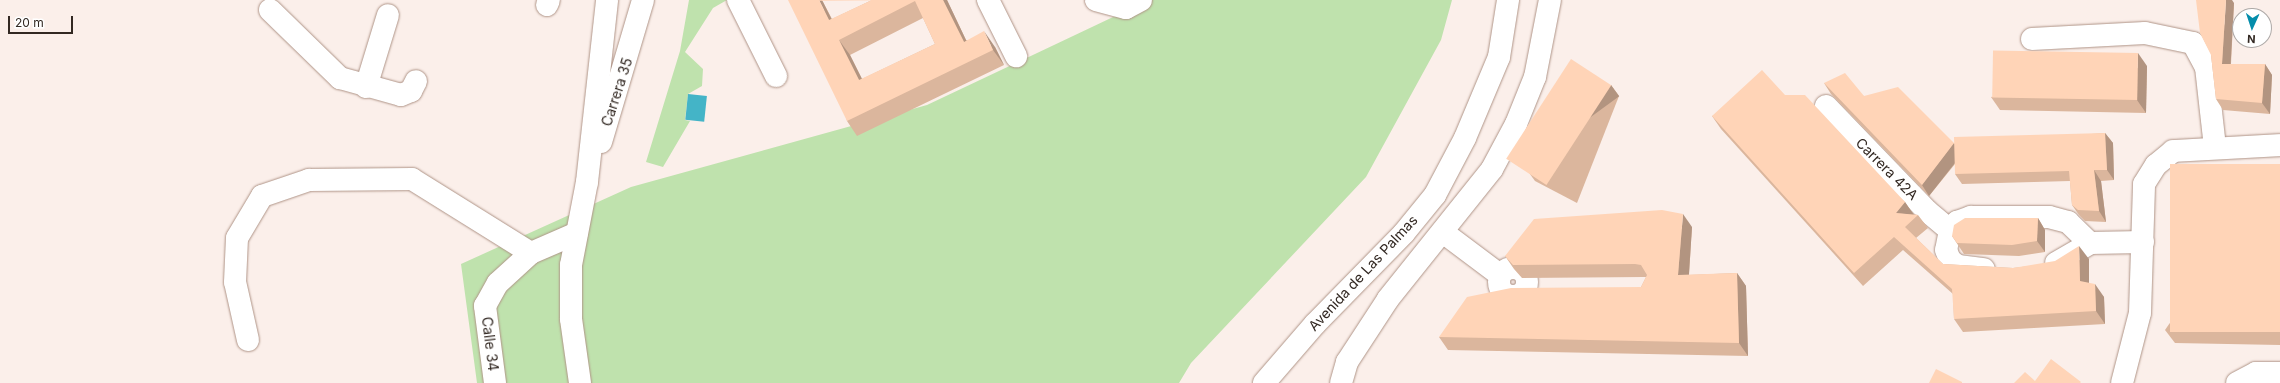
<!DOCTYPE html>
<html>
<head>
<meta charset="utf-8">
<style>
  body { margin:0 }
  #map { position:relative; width:2280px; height:383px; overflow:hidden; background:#fbefea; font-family:Inter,sans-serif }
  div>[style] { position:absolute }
  .green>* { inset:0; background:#bfe2ad }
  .water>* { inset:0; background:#44b4c7; transform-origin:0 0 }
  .roads { filter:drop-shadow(0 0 1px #af9487) drop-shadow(0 0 1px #af9487) }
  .minor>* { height:22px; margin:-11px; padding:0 11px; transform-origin:11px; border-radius:11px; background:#fff }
  .minor>.ring { margin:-11px; padding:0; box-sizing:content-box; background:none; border:22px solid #fff; border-radius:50% }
  .major>* { height:22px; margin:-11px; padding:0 11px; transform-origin:11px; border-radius:11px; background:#fff }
  .wall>* { inset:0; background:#dbb69d }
  .shaded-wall>* { inset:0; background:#b29480; transform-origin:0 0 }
  .building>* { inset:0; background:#ffd4b7; transform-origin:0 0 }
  span { translate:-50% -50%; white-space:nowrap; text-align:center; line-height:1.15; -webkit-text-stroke:3.5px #fff; paint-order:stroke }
  .street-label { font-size:14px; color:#322822 }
  .north { position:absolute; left:2232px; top:8px; width:40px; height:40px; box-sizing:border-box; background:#fff; border:1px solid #ada9a7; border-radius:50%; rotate:183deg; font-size:11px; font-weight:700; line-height:16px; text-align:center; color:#322822 }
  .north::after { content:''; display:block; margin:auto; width:14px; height:18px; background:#048dab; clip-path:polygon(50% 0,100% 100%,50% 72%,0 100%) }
  .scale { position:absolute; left:8px; top:16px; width:65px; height:18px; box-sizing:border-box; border:2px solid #322822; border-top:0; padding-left:5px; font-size:12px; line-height:14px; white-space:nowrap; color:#322822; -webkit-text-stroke:3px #fff; paint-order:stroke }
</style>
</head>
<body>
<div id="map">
  <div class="green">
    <div style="clip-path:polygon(689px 0,727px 0,713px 8px,685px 52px,703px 69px,702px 86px,688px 94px,685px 120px,690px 121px,663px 167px,646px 162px,680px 51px)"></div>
    <div style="clip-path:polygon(1149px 0,1452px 0,1441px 40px,1366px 177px,1191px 363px,1179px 383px,477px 383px,461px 264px,631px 187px,927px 105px)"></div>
  </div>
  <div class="water">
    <div style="left:688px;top:94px;width:19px;height:26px;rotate:6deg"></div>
  </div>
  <div class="roads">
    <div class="minor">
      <div style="left:738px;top:0;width:85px;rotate:63.4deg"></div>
      <div style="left:988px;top:0;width:63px;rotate:63.4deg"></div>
      <div style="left:1096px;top:0;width:31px;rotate:15deg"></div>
      <div style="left:1126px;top:8px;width:17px;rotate:-28deg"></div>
      <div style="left:547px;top:5px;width:5px;rotate:-68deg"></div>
      <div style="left:270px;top:10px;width:98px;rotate:44.2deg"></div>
      <div style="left:340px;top:78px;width:63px;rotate:15.6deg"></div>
      <div style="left:401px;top:95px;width:11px;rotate:-22deg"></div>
      <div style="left:411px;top:91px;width:11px;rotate:-63deg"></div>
      <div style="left:2032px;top:39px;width:113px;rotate:-3deg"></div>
      <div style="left:2145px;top:33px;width:49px;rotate:11.8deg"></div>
      <div style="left:2193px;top:43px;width:27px;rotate:62deg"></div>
      <div style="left:2206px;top:67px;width:81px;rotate:83.6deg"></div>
      <div style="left:366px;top:87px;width:75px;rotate:-73deg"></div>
      <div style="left:1826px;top:106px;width:146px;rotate:46.1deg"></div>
      <div style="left:1927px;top:211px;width:30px;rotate:40deg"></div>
      <div style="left:1950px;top:230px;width:20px;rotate:101deg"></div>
      <div style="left:1946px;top:250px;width:11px;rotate:68deg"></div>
      <div style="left:1950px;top:260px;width:10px;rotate:37deg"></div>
      <div style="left:1958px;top:266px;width:26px;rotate:7deg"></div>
      <div style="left:601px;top:142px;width:148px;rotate:-73.5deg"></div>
      <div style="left:1950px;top:230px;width:11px;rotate:-49deg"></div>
      <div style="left:1957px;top:222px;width:15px;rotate:-20deg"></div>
      <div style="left:1971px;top:217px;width:78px"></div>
      <div style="left:2049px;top:217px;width:20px;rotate:15deg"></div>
      <div style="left:2068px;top:222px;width:30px;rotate:44deg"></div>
      <div style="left:1444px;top:233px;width:70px;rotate:36.9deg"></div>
      <div style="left:2056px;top:263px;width:39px;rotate:-30deg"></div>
      <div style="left:2090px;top:243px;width:53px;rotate:-1.1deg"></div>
      <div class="ring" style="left:1499px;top:268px;width:6px;height:6px"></div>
      <div style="left:248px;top:340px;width:59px;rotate:-102.6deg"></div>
      <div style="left:235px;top:282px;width:44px;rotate:-87.4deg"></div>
      <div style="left:237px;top:238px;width:49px;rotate:-59.2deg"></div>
      <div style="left:262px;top:196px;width:50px;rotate:-18.8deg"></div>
      <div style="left:309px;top:180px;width:103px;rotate:-0.6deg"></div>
      <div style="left:412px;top:179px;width:140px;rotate:31.9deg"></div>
      <div style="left:495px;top:383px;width:78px;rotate:-97.4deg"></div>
      <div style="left:485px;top:306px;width:26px;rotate:-61deg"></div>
      <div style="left:498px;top:283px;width:45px;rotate:-42.3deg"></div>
      <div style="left:531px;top:253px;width:50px;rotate:-23.5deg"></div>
      <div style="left:580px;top:383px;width:65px;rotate:-98deg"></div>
      <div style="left:571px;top:319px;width:54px;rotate:-90deg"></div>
      <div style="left:571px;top:265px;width:85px;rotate:-79.1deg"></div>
      <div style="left:587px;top:182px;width:183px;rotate:-83.7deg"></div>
      <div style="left:2122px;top:383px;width:72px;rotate:-75.6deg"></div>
      <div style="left:2140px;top:313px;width:129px;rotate:-88.2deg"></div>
      <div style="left:2144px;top:184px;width:22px;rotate:-58deg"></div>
      <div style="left:2156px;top:165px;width:22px;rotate:-39deg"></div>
      <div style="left:2173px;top:151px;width:107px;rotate:-3.2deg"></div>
      <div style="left:2237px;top:383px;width:21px;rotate:-28deg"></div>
      <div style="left:2256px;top:373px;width:24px"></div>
    </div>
    <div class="major">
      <div style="left:1264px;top:383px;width:78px;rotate:-49.2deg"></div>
      <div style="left:1315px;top:324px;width:127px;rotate:-45.6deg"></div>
      <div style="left:1404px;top:233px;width:49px;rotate:-50.8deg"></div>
      <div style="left:1435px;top:195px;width:64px;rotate:-62.2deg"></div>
      <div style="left:1465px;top:138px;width:88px;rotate:-67.2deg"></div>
      <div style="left:1499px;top:57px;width:58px;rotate:-81deg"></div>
      <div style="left:1341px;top:383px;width:22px;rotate:-74deg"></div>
      <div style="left:1347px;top:362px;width:75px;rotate:-56.9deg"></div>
      <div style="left:1388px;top:299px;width:166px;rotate:-51.3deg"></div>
      <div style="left:1492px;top:169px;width:51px;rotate:-61.9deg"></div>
      <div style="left:1516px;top:124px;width:51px;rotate:-68deg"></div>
      <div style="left:1535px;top:77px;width:78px;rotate:-79deg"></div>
    </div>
  </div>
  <div class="wall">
    <div style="clip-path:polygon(evenodd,822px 0,832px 19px,872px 0,947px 0,966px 40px,995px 47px,1004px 65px,857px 136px,847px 121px,822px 0,923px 18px,935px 44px,862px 79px,850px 55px,923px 18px)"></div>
    <div style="clip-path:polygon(2234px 3px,2231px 64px,2265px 64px,2272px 75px,2270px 114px,2223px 110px,2216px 99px,2211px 55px)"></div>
    <div style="clip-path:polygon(2147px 66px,2146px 113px,2000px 110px,1991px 97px)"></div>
    <div style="clip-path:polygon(1824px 83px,1864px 96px,1955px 144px,2105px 133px,2113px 143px,2114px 180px,2101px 181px,2106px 222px,2085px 221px,2079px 215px,2072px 205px,2070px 181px,1962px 184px,1955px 174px,1955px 164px,1929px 196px,1831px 94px)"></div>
    <div style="clip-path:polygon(1611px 85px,1619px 96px,1577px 203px,1535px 181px,1527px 170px)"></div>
    <div style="clip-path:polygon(1785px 95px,1905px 202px,1913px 214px,1918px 215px,1928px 228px,1916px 238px,1943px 264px,2013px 268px,2089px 259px,2089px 283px,2104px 297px,2105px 324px,1963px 332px,1954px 319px,1953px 294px,1903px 250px,1863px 286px,1721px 129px,1712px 116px)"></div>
    <div style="clip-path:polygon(2280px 164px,2280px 345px,2175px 343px,2165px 330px)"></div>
    <div style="clip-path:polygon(2038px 218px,2045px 230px,2045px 252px,2019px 256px,1964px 254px,1952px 236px)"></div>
    <div style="clip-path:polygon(1692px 227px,1689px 275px,1737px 273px,1746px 286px,1748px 356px,1448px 350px,1439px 337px,1641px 287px,1646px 277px,1644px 277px,1522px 278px,1514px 269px,1505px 256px)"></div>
  </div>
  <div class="shaded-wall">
    <div style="clip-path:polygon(819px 0,822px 0,840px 36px,829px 20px)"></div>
    <div style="clip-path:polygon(943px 0,947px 0,974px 57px,964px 42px)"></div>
    <div style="clip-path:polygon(2226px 0,2232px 0,2234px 3px,2230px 75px,2222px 64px)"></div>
    <div style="clip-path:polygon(984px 31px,995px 47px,1004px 65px,993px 50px)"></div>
    <div style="clip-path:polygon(839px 40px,850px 55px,870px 95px,859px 80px)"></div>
    <div style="clip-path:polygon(2138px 53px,2147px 66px,2146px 113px,2137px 100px)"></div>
    <div style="clip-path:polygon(2265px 64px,2272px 75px,2270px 114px,2262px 103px)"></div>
    <div style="left:1611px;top:85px;width:14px;height:115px;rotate:54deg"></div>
    <div style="clip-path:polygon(2105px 133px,2113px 143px,2114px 180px,2107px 170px)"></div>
    <div style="clip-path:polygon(1954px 143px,1962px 154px,1929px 196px,1922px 185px)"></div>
    <div style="clip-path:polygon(2094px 170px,2101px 181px,2106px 222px,2099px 211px)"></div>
    <div style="clip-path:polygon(1905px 202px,1914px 215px,1896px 213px)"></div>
    <div style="clip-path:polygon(1683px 214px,1692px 227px,1688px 288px,1678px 275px)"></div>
    <div style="clip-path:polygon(2038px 218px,2045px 230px,2045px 252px,2037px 241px)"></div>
    <div style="clip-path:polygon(2079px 246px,2089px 259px,2089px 294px,2080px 281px)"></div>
    <div style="clip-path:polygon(1737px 273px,1746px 286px,1748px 356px,1739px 343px)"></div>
    <div style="clip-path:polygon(2095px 284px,2104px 297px,2105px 324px,2096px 311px)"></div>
  </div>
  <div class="building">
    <div style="clip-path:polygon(evenodd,788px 0,819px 0,829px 20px,872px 0,943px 0,964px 42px,984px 31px,993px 50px,847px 121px,788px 0,915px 1px,935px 44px,859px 80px,839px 40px,915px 1px)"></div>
    <div style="clip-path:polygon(2196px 0,2226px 0,2222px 64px,2265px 64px,2262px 103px,2216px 99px,2211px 55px,2200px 33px)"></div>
    <div style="left:2138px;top:53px;width:47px;height:145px;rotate:91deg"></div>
    <div style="left:1571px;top:59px;width:48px;height:119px;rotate:33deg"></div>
    <div style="clip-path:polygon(1762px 70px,1785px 95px,1805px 95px,1905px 202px,1896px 213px,1918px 215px,1905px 227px,1943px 264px,2013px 268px,2055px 261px,2079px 246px,2080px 281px,2095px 284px,2096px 311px,1954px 319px,1952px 289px,1894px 237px,1854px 273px,1712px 116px)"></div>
    <div style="clip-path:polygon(1845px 73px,1864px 96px,1898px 87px,1954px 143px,1922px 185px,1824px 83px)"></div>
    <div style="clip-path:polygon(2105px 133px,2107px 170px,2094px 170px,2099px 211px,2078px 210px,2072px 205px,2069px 171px,1955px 174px,1954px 137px)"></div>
    <div style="left:2280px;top:164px;width:168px;height:110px;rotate:90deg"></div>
    <div style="clip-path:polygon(1662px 210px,1683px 214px,1678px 275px,1737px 273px,1739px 343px,1439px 337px,1467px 297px,1511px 288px,1641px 287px,1647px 275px,1641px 265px,1635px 264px,1513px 265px,1505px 256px,1534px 219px)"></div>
    <div style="clip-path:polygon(1965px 218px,2038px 218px,2037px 241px,2012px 245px,1957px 243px,1952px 236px,1954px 225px)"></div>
    <div style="clip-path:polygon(2051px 359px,2081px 382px,2080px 383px,2014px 383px,2025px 372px,2035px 381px)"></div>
    <div style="clip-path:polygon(1936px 369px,1962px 382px,1962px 383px,1929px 383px)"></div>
  </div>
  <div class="street-label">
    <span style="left:617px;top:92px;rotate:-72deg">Carrera 35</span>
    <span style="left:1887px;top:169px;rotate:45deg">Carrera 42A</span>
    <span style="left:1363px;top:273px;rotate:-47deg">Avenida de Las Palmas</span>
    <span style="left:490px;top:344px;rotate:83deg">Calle 34</span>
  </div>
  <div class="north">N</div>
  <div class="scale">20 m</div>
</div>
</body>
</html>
